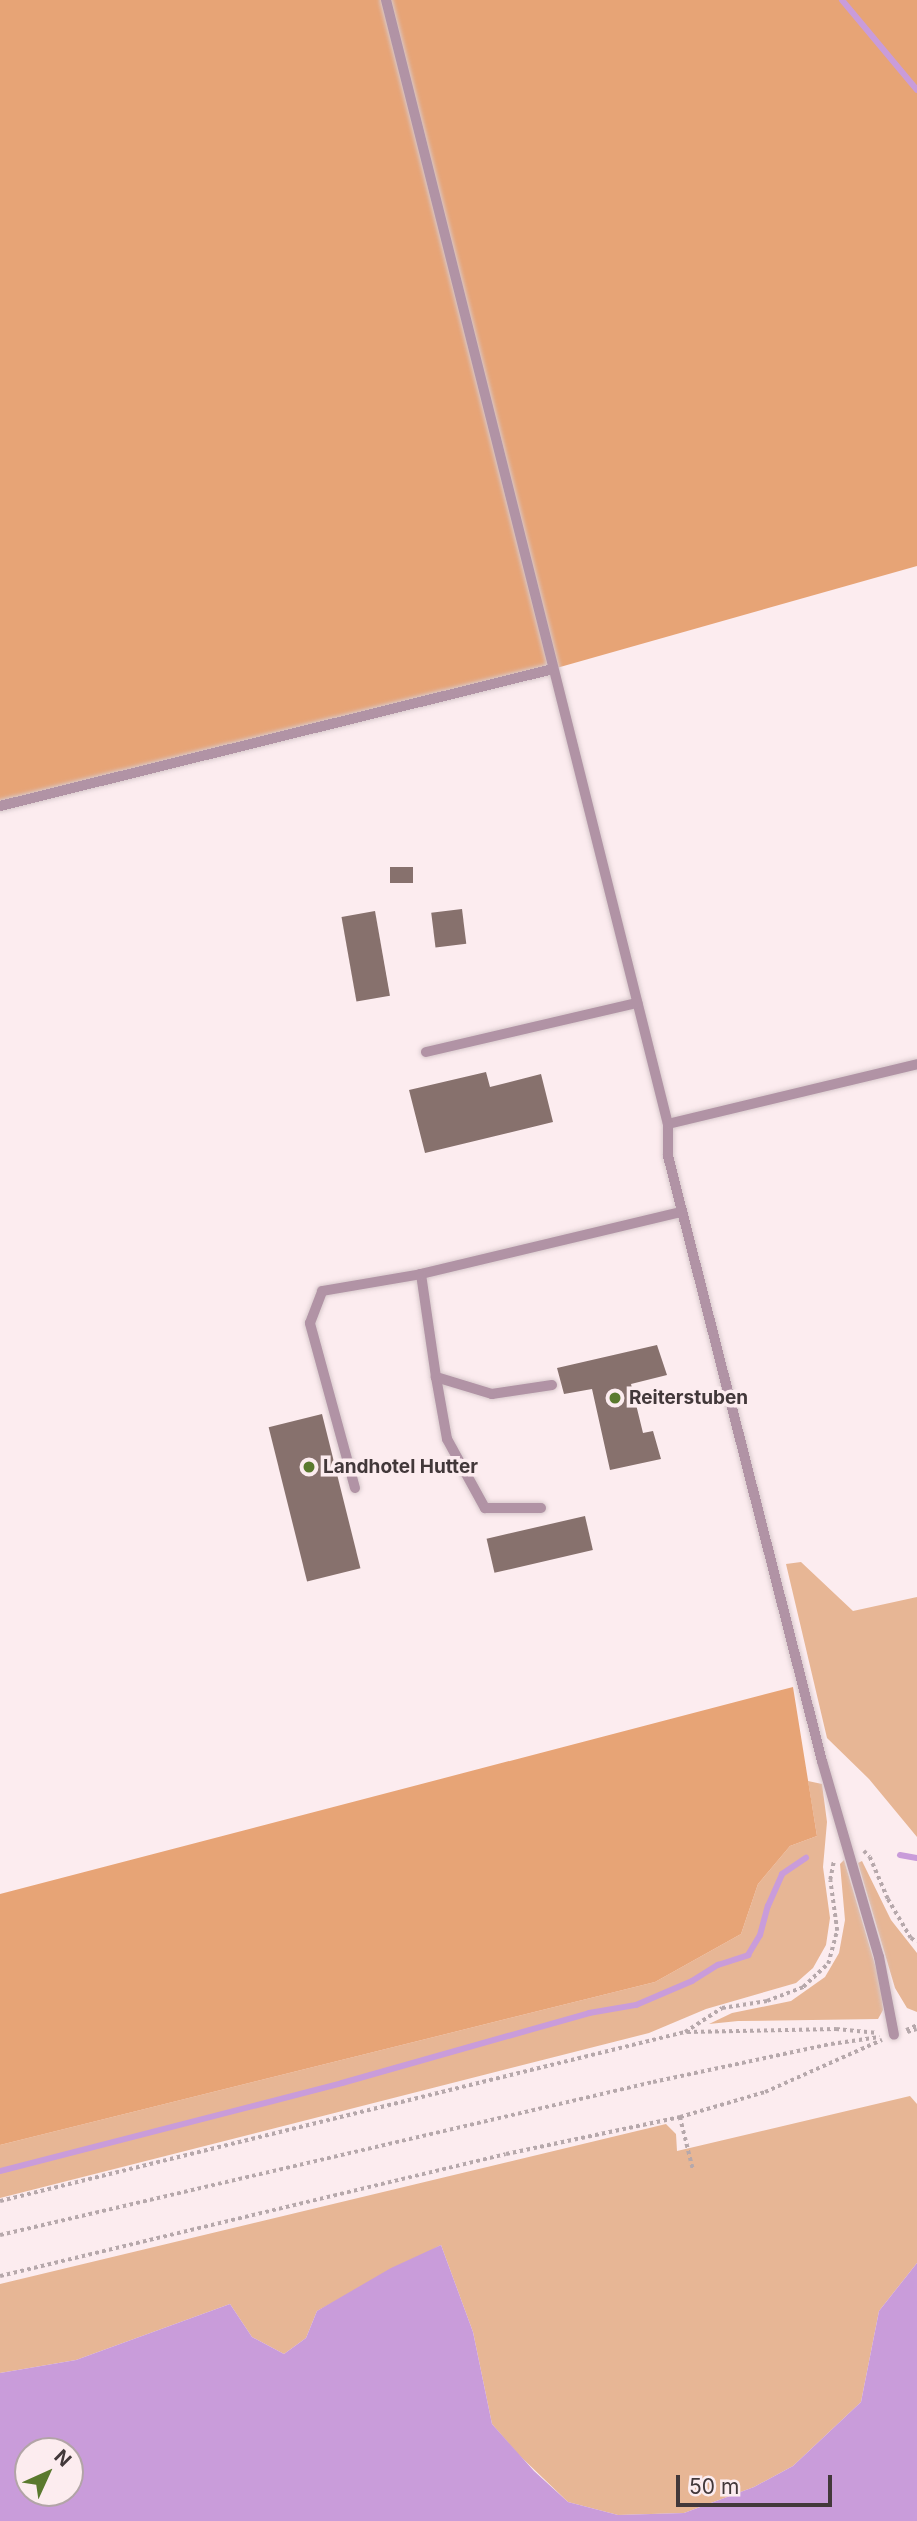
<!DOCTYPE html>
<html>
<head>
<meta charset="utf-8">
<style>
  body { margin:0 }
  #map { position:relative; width:917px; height:2521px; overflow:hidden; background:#fcecef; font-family:Inter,sans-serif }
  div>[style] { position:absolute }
  .green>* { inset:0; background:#e7b695 }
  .forest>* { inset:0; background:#e7a476 }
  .water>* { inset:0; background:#c99cda }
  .stream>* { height:6px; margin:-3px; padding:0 3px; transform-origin:3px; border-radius:3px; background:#c99cda }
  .building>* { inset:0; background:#87716d; transform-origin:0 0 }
  .path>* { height:3.5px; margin-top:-1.75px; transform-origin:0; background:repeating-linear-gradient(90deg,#b6a8ab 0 3.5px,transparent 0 7px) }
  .roads { filter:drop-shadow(0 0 2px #d7c8cb) drop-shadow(0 0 2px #d7c8cb) }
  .service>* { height:10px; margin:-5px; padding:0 5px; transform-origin:5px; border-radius:5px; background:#b193a5 }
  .dots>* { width:19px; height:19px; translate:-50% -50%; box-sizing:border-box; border:4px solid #fcecef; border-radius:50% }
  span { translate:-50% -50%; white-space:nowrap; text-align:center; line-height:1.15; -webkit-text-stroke:7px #fcecef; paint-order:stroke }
  .poi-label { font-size:19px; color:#42383a; font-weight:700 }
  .left { translate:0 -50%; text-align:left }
  .north { position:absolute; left:14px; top:2437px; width:70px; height:70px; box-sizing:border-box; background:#fcecef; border:2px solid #b2a4a7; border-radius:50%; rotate:45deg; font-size:19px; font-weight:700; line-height:28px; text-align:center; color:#42383a }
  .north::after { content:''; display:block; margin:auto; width:24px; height:32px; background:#5a792e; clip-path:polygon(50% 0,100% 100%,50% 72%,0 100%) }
  .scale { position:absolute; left:676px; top:2475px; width:156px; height:32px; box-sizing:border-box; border:4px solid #42383a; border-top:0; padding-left:9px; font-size:21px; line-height:24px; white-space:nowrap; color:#42383a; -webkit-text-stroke:5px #fcecef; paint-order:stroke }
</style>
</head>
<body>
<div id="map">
  <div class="green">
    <div style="clip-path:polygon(801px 1562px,853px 1611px,917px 1597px,917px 1837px,869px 1779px,827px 1738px,786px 1564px)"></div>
    <div style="clip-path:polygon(808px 1781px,822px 1784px,827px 1822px,823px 1867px,830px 1918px,826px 1945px,813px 1968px,796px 1983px,706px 2009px,649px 2033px,0 2198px,0 2145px,655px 1982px,741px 1934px,758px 1884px,790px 1846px,817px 1836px)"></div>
    <div style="clip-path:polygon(844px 1860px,881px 1985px,883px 2010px,878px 2019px,738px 2021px,709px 2024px,732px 2013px,791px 2001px,825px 1977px,839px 1953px,845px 1920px,840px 1864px)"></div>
    <div style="clip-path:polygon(862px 1861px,891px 1920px,917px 1953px,917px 2012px,907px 2008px,895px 1988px,858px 1863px)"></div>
    <div style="clip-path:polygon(910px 2096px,917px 2104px,917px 2263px,879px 2311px,861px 2402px,793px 2466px,754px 2487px,684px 2513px,618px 2515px,568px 2502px,518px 2454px,492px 2424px,473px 2332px,441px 2245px,317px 2311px,306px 2338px,284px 2354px,252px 2337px,230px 2304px,76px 2360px,0 2373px,0 2284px,666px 2124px,676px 2134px,677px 2151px)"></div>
  </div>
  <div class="forest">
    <div style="clip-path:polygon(0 0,917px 0,917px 566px,553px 669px,0 805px)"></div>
    <div style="clip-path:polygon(793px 1687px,817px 1836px,790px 1846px,758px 1884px,741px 1934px,655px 1982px,0 2145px,0 1894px)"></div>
  </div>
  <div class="water">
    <div style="clip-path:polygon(evenodd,441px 2245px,473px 2332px,492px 2424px,534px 2471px,568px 2502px,618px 2515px,684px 2513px,754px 2487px,793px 2466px,861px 2402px,879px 2311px,917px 2263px,917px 2521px,0 2521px,0 2373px,76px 2360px,230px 2304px,252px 2337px,284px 2354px,306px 2338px,317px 2311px,391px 2268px,441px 2245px,28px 2451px,70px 2451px,70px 2493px,28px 2493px,28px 2451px)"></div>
  </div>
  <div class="stream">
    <div style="left:842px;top:0;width:117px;rotate:50.2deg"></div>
    <div style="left:900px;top:1855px;width:17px;rotate:10deg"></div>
    <div style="left:0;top:2171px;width:353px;rotate:-14.4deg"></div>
    <div style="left:342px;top:2083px;width:257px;rotate:-15.8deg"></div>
    <div style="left:589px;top:2013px;width:48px;rotate:-9.7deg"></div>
    <div style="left:636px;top:2005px;width:61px;rotate:-23.2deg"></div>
    <div style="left:692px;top:1981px;width:31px;rotate:-32deg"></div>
    <div style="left:718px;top:1965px;width:32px;rotate:-18deg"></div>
    <div style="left:748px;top:1955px;width:23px;rotate:-59deg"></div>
    <div style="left:760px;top:1935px;width:30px;rotate:-75deg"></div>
    <div style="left:768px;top:1906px;width:35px;rotate:-66deg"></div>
    <div style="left:782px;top:1874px;width:29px;rotate:-34deg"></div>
  </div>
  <div class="building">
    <div style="left:390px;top:867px;width:23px;height:16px"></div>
    <div style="left:462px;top:909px;width:35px;height:31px;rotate:83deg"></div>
    <div style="left:375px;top:911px;width:86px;height:34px;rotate:80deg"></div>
    <div style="clip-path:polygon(486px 1072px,490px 1087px,541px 1074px,553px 1122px,425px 1153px,409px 1090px)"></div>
    <div style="clip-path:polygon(657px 1345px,667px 1375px,631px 1384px,643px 1433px,653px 1431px,661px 1459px,610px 1470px,592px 1389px,564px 1394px,557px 1368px)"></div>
    <div style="left:322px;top:1414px;width:159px;height:55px;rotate:76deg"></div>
    <div style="left:585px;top:1516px;width:35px;height:101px;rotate:77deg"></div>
  </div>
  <div class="path">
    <div style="left:864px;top:1851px;width:8px;rotate:45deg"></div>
    <div style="left:870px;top:1857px;width:46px;rotate:66.8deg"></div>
    <div style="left:888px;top:1899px;width:45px;rotate:59.5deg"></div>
    <div style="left:911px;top:1938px;width:7px;rotate:34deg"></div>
    <div style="left:906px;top:2030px;width:12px;rotate:-24deg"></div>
    <div style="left:687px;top:2032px;width:149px;rotate:-1.2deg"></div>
    <div style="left:836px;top:2029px;width:42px;rotate:5.4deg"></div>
    <div style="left:907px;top:2032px;width:10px;rotate:-17deg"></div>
    <div style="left:680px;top:2117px;width:54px;rotate:76deg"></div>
    <div style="left:0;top:2201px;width:706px;rotate:-13.86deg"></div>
    <div style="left:685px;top:2032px;width:44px;rotate:-33deg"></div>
    <div style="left:722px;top:2008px;width:46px;rotate:-8.8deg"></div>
    <div style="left:767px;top:2001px;width:39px;rotate:-21deg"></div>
    <div style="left:803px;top:1987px;width:34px;rotate:-43deg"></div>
    <div style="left:828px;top:1964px;width:34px;rotate:-75deg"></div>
    <div style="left:837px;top:1931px;width:51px;rotate:-97.8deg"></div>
    <div style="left:830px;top:1880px;width:20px;rotate:-79deg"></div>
    <div style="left:0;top:2235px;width:671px;rotate:-13.19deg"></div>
    <div style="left:653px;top:2082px;width:182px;rotate:-12.1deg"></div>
    <div style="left:831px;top:2044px;width:49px;rotate:-8.3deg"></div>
    <div style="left:0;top:2276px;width:520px;rotate:-13.56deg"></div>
    <div style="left:506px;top:2154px;width:178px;rotate:-12deg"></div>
    <div style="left:680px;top:2117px;width:89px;rotate:-16.4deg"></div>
    <div style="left:765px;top:2092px;width:128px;rotate:-24deg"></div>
  </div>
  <div class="roads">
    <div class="service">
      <div style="left:386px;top:0;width:1159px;rotate:75.92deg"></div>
      <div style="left:668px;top:1124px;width:32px;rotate:90deg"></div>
      <div style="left:668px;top:1156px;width:624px;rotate:75.72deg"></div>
      <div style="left:822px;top:1761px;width:204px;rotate:73.8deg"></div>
      <div style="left:879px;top:1957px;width:79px;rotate:79.1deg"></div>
      <div style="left:0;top:806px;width:570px;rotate:-13.91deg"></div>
      <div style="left:426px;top:1052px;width:217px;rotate:-13.1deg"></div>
      <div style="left:668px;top:1124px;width:256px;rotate:-13.5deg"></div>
      <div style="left:436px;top:1377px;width:63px;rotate:79.9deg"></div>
      <div style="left:447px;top:1439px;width:79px;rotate:61.2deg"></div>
      <div style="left:485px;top:1508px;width:56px"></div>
      <div style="left:552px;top:1385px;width:61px;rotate:171.5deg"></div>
      <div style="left:492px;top:1394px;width:59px;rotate:-163.1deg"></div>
      <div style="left:436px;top:1377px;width:104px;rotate:-98.3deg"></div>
      <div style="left:421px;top:1274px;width:268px;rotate:-13.4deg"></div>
      <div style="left:355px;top:1488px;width:171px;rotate:-105.3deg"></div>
      <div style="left:310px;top:1323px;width:34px;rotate:-69deg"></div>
      <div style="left:322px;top:1291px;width:100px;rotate:-9.7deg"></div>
    </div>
  </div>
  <div class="dots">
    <div style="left:615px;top:1398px;background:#5a792e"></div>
    <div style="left:309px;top:1467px;background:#5a792e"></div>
  </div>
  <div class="poi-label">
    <span class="left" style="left:629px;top:1398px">Reiterstuben</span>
    <span class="left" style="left:323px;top:1467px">Landhotel Hutter</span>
  </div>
  <div class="north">N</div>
  <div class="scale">50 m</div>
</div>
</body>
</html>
